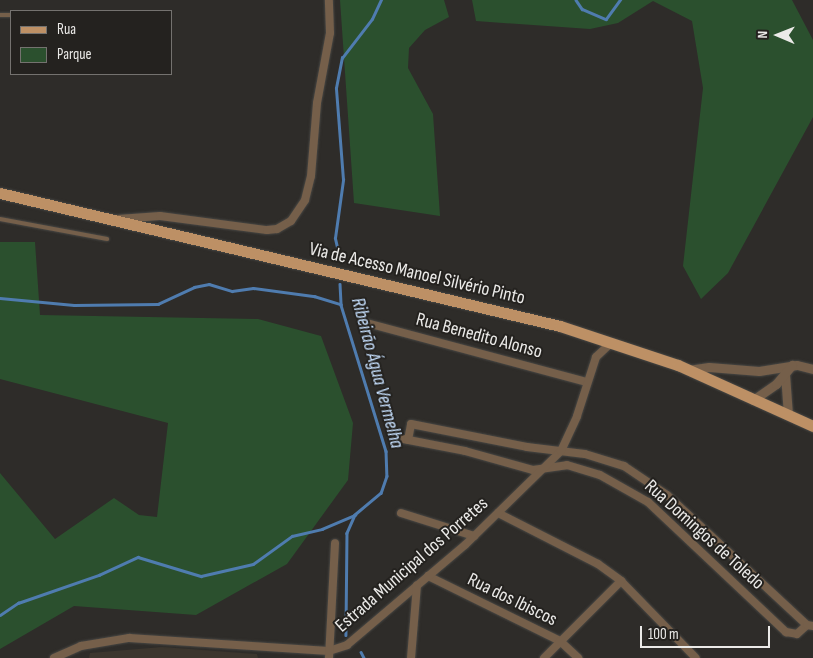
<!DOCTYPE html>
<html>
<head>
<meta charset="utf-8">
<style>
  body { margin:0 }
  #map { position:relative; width:813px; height:658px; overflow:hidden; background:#2e2c29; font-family:"Sofia Sans Condensed",sans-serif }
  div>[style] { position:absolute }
  .built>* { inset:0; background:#3c362e }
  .green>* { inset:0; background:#2b502e }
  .stream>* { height:2.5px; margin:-1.25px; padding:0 1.25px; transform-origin:1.25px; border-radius:1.25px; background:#4f7caf }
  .roads { filter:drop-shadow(0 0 1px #484744) drop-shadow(0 0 1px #484744) }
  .service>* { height:4px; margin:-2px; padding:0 2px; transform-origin:2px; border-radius:2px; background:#755f4a }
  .minor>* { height:8px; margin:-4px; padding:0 4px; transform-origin:4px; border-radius:4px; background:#755f4a }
  .tertiary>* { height:9px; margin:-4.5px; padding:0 4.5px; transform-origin:4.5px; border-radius:4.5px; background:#755f4a }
  .primary>* { height:11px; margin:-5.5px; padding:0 5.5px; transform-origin:5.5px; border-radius:5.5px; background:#bd9065 }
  span { translate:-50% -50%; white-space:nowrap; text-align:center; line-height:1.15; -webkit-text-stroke:4px #24221f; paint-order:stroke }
  .street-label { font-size:19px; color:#ebeae8 }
  .water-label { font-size:20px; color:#c7e0fe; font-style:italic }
  .legend { position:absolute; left:10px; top:10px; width:162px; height:65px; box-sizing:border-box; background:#24221f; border:1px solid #74726f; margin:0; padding:6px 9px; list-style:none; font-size:15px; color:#ebeae8 }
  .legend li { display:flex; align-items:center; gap:10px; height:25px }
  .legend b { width:25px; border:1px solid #74726f }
  .north { position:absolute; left:753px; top:10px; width:50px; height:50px; -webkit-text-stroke:4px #24221f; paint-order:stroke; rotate:271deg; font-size:14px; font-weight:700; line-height:20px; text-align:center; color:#ebeae8 }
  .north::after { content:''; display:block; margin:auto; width:18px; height:22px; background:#ebeae8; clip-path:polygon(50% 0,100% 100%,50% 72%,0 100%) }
  .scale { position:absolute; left:640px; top:626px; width:130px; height:22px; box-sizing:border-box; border:2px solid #ebeae8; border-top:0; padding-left:6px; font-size:15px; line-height:18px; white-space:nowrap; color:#ebeae8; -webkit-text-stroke:4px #24221f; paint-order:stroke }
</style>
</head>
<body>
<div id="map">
  <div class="built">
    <div style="clip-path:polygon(162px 647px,257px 654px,258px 658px,89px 658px,90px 653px)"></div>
  </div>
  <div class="green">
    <div style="clip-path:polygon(340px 0,444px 0,449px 17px,425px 30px,409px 48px,408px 68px,433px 114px,440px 216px,354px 203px)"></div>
    <div style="clip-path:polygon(472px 0,792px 0,813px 40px,813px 117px,728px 273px,701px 299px,683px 266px,703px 88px,692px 21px,653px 1px,618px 23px,590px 29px,476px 21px)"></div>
    <div style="clip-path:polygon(0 242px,35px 242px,40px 315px,258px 319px,321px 336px,353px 423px,348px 480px,287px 564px,196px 615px,74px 606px,0 649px,0 473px,55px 539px,114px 498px,139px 515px,157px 517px,168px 423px,0 379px)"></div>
  </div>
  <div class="stream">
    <div style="left:576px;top:0;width:11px;rotate:56deg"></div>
    <div style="left:582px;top:9px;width:26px;rotate:23deg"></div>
    <div style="left:606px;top:19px;width:24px;rotate:-54deg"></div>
    <div style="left:339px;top:256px;width:18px;rotate:-103deg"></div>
    <div style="left:335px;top:238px;width:59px;rotate:-82.1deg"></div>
    <div style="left:343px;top:180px;width:92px;rotate:-94.4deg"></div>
    <div style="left:336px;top:88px;width:31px;rotate:-79deg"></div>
    <div style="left:342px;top:58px;width:49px;rotate:-52.4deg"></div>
    <div style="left:372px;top:19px;width:21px;rotate:-65deg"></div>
    <div style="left:340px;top:284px;width:21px;rotate:87deg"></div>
    <div style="left:341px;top:305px;width:153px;rotate:72.9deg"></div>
    <div style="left:386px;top:451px;width:25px;rotate:88deg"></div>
    <div style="left:387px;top:476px;width:18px;rotate:109deg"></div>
    <div style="left:381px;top:493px;width:34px;rotate:140deg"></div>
    <div style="left:355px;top:515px;width:20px;rotate:114deg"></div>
    <div style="left:347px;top:533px;width:102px;rotate:90.6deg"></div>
    <div style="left:0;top:298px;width:74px;rotate:5.4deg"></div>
    <div style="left:74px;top:305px;width:84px;rotate:-0.7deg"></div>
    <div style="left:158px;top:304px;width:40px;rotate:-25deg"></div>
    <div style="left:194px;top:287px;width:15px;rotate:-11deg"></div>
    <div style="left:209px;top:284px;width:24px;rotate:17deg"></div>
    <div style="left:232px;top:291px;width:21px;rotate:-8deg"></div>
    <div style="left:253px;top:288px;width:62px;rotate:7.5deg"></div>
    <div style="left:314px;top:296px;width:28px;rotate:17deg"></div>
    <div style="left:0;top:615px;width:22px;rotate:-34deg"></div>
    <div style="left:18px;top:603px;width:86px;rotate:-19.1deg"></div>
    <div style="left:99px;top:575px;width:43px;rotate:-24.8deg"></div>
    <div style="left:138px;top:557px;width:66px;rotate:16.8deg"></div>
    <div style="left:201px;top:576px;width:53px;rotate:-13deg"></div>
    <div style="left:253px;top:564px;width:48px;rotate:-35.7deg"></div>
    <div style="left:292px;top:536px;width:31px;rotate:-13deg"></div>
    <div style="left:322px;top:529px;width:36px;rotate:-23deg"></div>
    <div style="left:361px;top:652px;width:7px;rotate:63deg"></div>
  </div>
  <div class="roads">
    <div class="service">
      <div style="left:0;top:15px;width:11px"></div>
      <div style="left:0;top:219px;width:109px;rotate:10.6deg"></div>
    </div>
    <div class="minor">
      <div style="left:118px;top:219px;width:42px;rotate:-4.1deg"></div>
      <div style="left:160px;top:216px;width:108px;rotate:7.5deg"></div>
      <div style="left:267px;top:230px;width:10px;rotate:-6deg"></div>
      <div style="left:277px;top:229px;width:16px;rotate:-30deg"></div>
      <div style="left:291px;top:221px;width:25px;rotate:-56deg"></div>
      <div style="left:305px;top:200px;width:25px;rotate:-76deg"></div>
      <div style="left:311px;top:176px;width:73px;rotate:-85.3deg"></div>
      <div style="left:317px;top:103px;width:71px;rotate:-79.5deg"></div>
      <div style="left:330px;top:33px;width:33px;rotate:-92deg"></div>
      <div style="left:363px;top:322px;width:232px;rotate:15deg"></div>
      <div style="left:393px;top:437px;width:73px;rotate:11deg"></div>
      <div style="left:465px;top:451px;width:71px;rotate:15.6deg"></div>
      <div style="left:533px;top:470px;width:34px;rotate:-8deg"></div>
      <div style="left:567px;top:465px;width:34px;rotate:17deg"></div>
      <div style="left:600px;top:475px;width:55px;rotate:29.4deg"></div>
      <div style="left:648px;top:502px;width:190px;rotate:43.3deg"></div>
      <div style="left:786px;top:632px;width:11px;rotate:10deg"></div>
      <div style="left:797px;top:634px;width:13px;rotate:-42deg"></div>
      <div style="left:408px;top:440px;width:16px;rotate:-79deg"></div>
      <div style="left:411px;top:424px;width:118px;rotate:11.2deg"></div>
      <div style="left:527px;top:447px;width:58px;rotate:6.9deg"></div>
      <div style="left:585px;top:454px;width:41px;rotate:17.1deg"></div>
      <div style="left:624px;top:466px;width:52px;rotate:34deg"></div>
      <div style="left:667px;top:495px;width:191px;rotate:42.9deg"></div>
      <div style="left:807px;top:625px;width:6px;rotate:9deg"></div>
      <div style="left:401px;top:513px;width:77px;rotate:17.5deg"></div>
      <div style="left:498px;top:513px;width:112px;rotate:27deg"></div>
      <div style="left:598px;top:564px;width:29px;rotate:36deg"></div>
      <div style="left:621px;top:581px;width:107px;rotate:45.8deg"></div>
      <div style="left:428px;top:576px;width:147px;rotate:26.2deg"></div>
      <div style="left:560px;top:641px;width:25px;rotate:43deg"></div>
      <div style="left:54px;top:658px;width:30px;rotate:-24deg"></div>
      <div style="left:81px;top:646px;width:49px;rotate:-9.5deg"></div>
      <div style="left:129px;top:638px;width:200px;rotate:3.7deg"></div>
      <div style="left:329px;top:651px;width:19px;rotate:-18deg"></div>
      <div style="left:347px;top:645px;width:155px;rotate:-40.3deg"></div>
      <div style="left:465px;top:545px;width:134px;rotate:-44.4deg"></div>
      <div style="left:561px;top:451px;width:38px;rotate:-65deg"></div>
      <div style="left:577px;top:416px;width:62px;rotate:-72.1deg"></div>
      <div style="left:596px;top:357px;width:21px;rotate:-43deg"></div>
      <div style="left:329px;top:658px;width:115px;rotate:-87deg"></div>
      <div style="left:411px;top:658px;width:73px;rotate:-85.3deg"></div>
      <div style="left:544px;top:658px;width:109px;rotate:-45deg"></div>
    </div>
    <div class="tertiary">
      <div style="left:688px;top:370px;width:21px;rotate:-8deg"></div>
      <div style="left:709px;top:367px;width:50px;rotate:4.6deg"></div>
      <div style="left:759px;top:371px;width:38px;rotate:-9deg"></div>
      <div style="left:797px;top:365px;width:16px;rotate:14deg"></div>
      <div style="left:785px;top:374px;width:41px;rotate:85.8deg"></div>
      <div style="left:753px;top:400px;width:28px;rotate:-35deg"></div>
      <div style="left:776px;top:384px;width:25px;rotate:-50deg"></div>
    </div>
    <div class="primary">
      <div style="left:0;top:193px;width:576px;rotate:13.36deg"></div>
      <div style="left:560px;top:326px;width:124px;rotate:18.3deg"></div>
      <div style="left:678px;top:365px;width:148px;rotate:24.3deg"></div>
    </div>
  </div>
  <div class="street-label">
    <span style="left:417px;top:274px;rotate:13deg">Via de Acesso Manoel Silvério Pinto</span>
    <span style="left:479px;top:336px;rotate:15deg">Rua Benedito Alonso</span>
    <span style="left:704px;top:535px;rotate:42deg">Rua Domingos de Toledo</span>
    <span style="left:412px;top:565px;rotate:-41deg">Estrada Municipal dos Porretes</span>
    <span style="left:512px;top:600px;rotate:26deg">Rua dos Ibiscos</span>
  </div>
  <div class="water-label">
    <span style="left:377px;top:373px;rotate:75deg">Ribeirão Água Vermelha</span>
  </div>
  <ul class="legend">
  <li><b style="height:6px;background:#bd9065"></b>Rua</li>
  <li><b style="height:14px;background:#2b502e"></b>Parque</li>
  </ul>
  <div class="north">N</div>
  <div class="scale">100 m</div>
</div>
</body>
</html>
